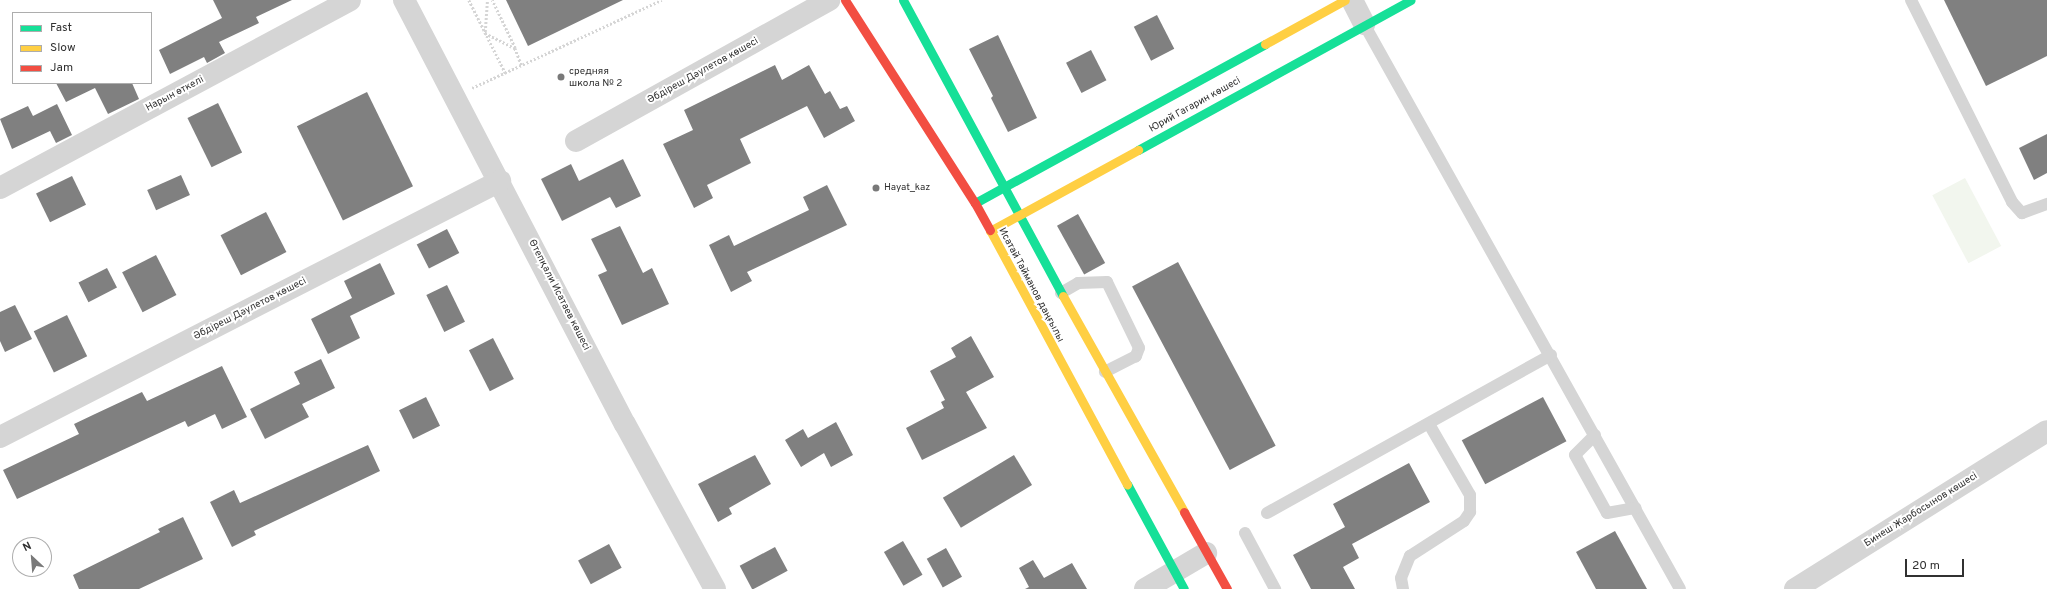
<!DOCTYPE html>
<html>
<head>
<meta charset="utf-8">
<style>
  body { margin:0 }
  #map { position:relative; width:2047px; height:589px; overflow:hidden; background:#fff; font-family:Overpass,sans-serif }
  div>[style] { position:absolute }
  .green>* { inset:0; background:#f2f6ee; transform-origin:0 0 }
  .building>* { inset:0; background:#808080; transform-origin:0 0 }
  .path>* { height:2.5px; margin-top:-1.25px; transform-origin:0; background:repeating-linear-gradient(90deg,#d5d5d5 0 2px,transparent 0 4px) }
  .lane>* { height:12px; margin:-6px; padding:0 6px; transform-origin:6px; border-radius:6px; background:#d5d5d5 }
  .street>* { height:22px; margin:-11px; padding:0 11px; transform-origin:11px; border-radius:11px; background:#d5d5d5 }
  .fast>* { height:9px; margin:-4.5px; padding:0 4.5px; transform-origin:4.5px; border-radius:4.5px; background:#16e098 }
  .slow>* { height:9px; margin:-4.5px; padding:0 4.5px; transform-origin:4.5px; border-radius:4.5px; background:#ffcf43 }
  .jam>* { height:9px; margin:-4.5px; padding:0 4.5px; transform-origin:4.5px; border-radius:4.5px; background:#f24e42 }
  .dots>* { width:11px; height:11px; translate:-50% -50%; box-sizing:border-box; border:2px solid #fff; border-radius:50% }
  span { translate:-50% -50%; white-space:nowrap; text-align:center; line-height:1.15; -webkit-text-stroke:4px #fff; paint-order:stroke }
  .poi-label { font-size:10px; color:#313131 }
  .left { translate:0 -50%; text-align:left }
  .street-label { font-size:10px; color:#313131 }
  .legend { position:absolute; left:12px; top:12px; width:140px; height:72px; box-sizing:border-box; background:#fff; border:1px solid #adadad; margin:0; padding:5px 7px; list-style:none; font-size:12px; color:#313131 }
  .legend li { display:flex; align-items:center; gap:8px; height:20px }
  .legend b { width:20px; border:1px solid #adadad }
  .north { position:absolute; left:12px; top:537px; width:40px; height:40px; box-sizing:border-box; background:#fff; border:1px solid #adadad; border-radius:50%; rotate:334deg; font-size:11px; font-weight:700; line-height:16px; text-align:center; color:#313131 }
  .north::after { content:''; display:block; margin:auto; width:14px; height:18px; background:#797979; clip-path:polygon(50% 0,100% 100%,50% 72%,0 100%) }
  .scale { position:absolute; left:1905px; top:559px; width:59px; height:18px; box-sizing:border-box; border:2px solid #313131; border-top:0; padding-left:5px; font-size:12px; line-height:14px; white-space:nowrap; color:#313131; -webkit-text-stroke:3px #fff; paint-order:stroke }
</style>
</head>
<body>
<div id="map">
  <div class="green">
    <div style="left:1965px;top:178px;width:77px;height:37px;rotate:62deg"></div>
  </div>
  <div class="building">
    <div style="clip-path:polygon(213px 0,292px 0,256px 17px,259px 23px,219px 42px,225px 53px,207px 63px,204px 57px,170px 74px,159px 50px,222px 18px)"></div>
    <div style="clip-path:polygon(506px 0,623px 0,528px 46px)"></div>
    <div style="clip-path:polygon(1944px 0,2047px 0,2047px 56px,1986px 86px)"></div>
    <div style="left:1157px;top:15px;width:38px;height:26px;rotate:63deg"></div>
    <div style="clip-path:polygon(998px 35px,1037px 118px,1008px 132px,991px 98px,993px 96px,969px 49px)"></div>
    <div style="left:1091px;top:50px;width:34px;height:28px;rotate:63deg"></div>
    <div style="clip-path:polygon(775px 65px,782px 80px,809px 65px,825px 94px,830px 91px,840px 109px,847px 106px,855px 121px,824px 138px,807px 106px,740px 139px,751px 163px,707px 185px,713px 198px,694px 208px,663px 144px,693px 130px,684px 110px)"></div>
    <div style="clip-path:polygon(56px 83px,132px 83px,139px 99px,108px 114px,95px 88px,66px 102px)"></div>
    <div style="left:367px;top:92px;width:105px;height:78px;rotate:64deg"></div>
    <div style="left:218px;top:103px;width:55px;height:34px;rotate:64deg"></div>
    <div style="clip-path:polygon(57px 104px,72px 135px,56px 143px,50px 131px,12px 149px,0 119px,28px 106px,33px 116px)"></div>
    <div style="clip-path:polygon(2047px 134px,2047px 173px,2034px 180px,2019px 148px)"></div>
    <div style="clip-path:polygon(623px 159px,641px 196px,616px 208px,610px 197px,562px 221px,541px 179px,571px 164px,579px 181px)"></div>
    <div style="left:181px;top:175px;width:22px;height:37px;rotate:66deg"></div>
    <div style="left:72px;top:176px;width:32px;height:40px;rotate:64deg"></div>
    <div style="clip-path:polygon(827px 185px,847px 225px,747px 272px,752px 281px,731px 292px,709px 245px,729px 235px,734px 246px,809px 210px,803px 197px)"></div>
    <div style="left:266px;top:212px;width:45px;height:51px;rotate:63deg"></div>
    <div style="left:1078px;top:214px;width:56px;height:24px;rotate:61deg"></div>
    <div style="clip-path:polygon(620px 226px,643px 273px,652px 268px,669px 304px,622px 325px,598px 275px,607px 271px,591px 239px)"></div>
    <div style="left:447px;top:229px;width:27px;height:34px;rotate:63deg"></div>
    <div style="left:156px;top:255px;width:45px;height:38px;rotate:63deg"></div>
    <div style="left:1178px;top:262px;width:208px;height:52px;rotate:62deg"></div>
    <div style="clip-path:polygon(380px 263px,395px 294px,350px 316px,360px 338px,328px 354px,311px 319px,352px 298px,344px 281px)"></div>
    <div style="left:107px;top:268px;width:22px;height:32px;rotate:63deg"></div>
    <div style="left:447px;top:285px;width:41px;height:23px;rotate:64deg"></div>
    <div style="clip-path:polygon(15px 305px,32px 339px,5px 352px,0 341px,0 312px)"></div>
    <div style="left:67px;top:315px;width:46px;height:37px;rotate:64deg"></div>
    <div style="clip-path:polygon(971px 336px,994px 377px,966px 392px,987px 428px,922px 460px,906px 428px,944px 408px,941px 402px,945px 400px,930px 371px,956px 357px,951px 348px)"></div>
    <div style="left:493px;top:338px;width:46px;height:27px;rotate:63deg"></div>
    <div style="clip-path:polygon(321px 359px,335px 388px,302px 404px,309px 417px,265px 439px,250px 409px,300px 384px,294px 372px)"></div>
    <div style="clip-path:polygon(222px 366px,247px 417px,222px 429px,215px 414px,188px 427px,185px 421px,17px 499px,3px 470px,79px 434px,74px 424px,95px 414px,142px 392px,147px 401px)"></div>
    <div style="left:426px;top:397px;width:32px;height:30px;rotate:64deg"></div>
    <div style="left:1543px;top:397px;width:50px;height:92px;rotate:62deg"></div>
    <div style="clip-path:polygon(836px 422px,853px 455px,831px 467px,824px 453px,801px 467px,785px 440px,803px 429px,808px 438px)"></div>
    <div style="clip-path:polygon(368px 445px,380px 471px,254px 531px,256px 535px,232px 547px,210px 502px,234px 490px,240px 503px)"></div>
    <div style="clip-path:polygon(755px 455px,771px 484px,729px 508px,732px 514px,718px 522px,698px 484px)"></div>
    <div style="left:1014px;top:455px;width:35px;height:83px;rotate:59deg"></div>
    <div style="clip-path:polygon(1409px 463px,1430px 502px,1352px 544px,1359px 558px,1343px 567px,1355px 589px,1311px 589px,1293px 555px,1345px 527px,1333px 504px)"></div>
    <div style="clip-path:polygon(183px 517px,203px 559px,139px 589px,79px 589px,73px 575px,160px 532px,158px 529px)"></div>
    <div style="clip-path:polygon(1615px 531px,1647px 589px,1596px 589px,1576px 552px)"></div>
    <div style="left:903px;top:541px;width:39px;height:22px;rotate:60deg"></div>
    <div style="left:609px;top:544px;width:27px;height:35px;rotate:62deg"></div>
    <div style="left:775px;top:547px;width:27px;height:40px;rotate:62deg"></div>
    <div style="left:946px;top:548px;width:33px;height:22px;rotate:61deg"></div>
    <div style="clip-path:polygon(1033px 560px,1044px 578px,1072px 563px,1087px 589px,1025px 589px,1029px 587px,1019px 568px)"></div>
  </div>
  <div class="path">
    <div style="left:469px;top:0;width:83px;rotate:63.4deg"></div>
    <div style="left:485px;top:32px;width:32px;rotate:-86deg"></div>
    <div style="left:485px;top:33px;width:34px;rotate:27deg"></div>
    <div style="left:515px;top:48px;width:53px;rotate:-115.6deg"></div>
    <div style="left:515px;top:48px;width:19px;rotate:69deg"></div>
    <div style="left:472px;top:88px;width:209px;rotate:-24.9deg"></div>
  </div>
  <div class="lane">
    <div style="left:1911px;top:0;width:226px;rotate:63.4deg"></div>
    <div style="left:2012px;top:202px;width:15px;rotate:48deg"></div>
    <div style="left:2022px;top:213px;width:27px;rotate:-20deg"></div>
    <div style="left:1364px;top:24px;width:647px;rotate:60.78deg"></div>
    <div style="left:1061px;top:293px;width:20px;rotate:-30deg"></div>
    <div style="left:1078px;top:283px;width:29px;rotate:-2deg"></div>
    <div style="left:1107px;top:282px;width:73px;rotate:64.1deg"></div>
    <div style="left:1139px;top:348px;width:9px;rotate:111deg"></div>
    <div style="left:1136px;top:356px;width:35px;rotate:153deg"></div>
    <div style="left:1595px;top:435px;width:28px;rotate:135deg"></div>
    <div style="left:1575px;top:455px;width:66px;rotate:61.1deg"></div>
    <div style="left:1607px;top:513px;width:29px;rotate:-10deg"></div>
    <div style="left:1267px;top:513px;width:325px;rotate:-29.1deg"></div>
    <div style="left:1245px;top:533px;width:64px;rotate:61.8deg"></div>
    <div style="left:1403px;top:589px;width:11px;rotate:-100deg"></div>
    <div style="left:1401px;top:578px;width:24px;rotate:-68deg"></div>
    <div style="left:1410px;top:556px;width:64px;rotate:-32.9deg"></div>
    <div style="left:1464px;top:521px;width:11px;rotate:-56deg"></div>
    <div style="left:1470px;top:512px;width:17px;rotate:-90deg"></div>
    <div style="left:1470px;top:495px;width:82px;rotate:-120deg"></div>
  </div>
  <div class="street">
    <div style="left:404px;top:0;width:478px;rotate:62.5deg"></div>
    <div style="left:625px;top:424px;width:188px;rotate:61.4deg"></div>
    <div style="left:1352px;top:0;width:27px;rotate:63deg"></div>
    <div style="left:576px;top:141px;width:290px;rotate:-29.1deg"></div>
    <div style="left:0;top:188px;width:397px;rotate:-28.2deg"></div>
    <div style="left:0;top:437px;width:562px;rotate:-27.11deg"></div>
    <div style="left:1145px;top:589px;width:71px;rotate:-30.5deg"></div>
    <div style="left:1795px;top:589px;width:297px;rotate:-32.1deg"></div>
  </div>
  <div class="fast">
    <div style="left:903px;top:0;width:336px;rotate:61.6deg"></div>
    <div style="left:1138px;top:150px;width:311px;rotate:-28.8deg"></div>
    <div style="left:975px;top:203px;width:331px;rotate:-28.7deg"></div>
    <div style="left:1127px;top:484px;width:119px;rotate:61.5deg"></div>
  </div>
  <div class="slow">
    <div style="left:1265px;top:44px;width:91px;rotate:-28.8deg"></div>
    <div style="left:990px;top:230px;width:289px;rotate:61.7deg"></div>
    <div style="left:990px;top:231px;width:169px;rotate:-28.7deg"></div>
    <div style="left:1063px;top:296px;width:248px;rotate:60.7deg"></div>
  </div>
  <div class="jam">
    <div style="left:845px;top:0;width:241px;rotate:57.4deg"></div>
    <div style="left:975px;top:203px;width:31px;rotate:61deg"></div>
    <div style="left:1184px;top:512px;width:88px;rotate:60.8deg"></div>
  </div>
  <div class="dots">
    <div style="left:561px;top:77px;background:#797979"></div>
    <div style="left:876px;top:188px;background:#797979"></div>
  </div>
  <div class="poi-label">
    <span class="left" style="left:569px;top:77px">cредняя<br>школа № 2</span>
    <span class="left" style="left:884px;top:188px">Hayat_kaz</span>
  </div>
  <div class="street-label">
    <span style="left:703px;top:71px;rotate:-29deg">Әбдіреш Дәулетов көшесі</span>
    <span style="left:175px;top:94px;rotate:-28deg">Нарын өткелі</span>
    <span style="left:1195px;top:105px;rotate:-29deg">Юрий Гагарин көшесі</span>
    <span style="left:1031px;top:285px;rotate:62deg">Исатай Тайманов даңғылы</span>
    <span style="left:559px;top:295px;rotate:63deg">Өтепқали Исатаев көшесі</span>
    <span style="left:250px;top:309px;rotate:-27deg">Әбдіреш Дәулетов көшесі</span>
    <span style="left:1921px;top:510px;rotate:-32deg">Бинеш Жарбосынов көшесі</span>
  </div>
  <ul class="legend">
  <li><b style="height:5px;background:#16e098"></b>Fast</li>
  <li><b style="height:5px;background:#ffcf43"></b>Slow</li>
  <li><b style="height:5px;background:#f24e42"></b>Jam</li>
  </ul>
  <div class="north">N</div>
  <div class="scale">20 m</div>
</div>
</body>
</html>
